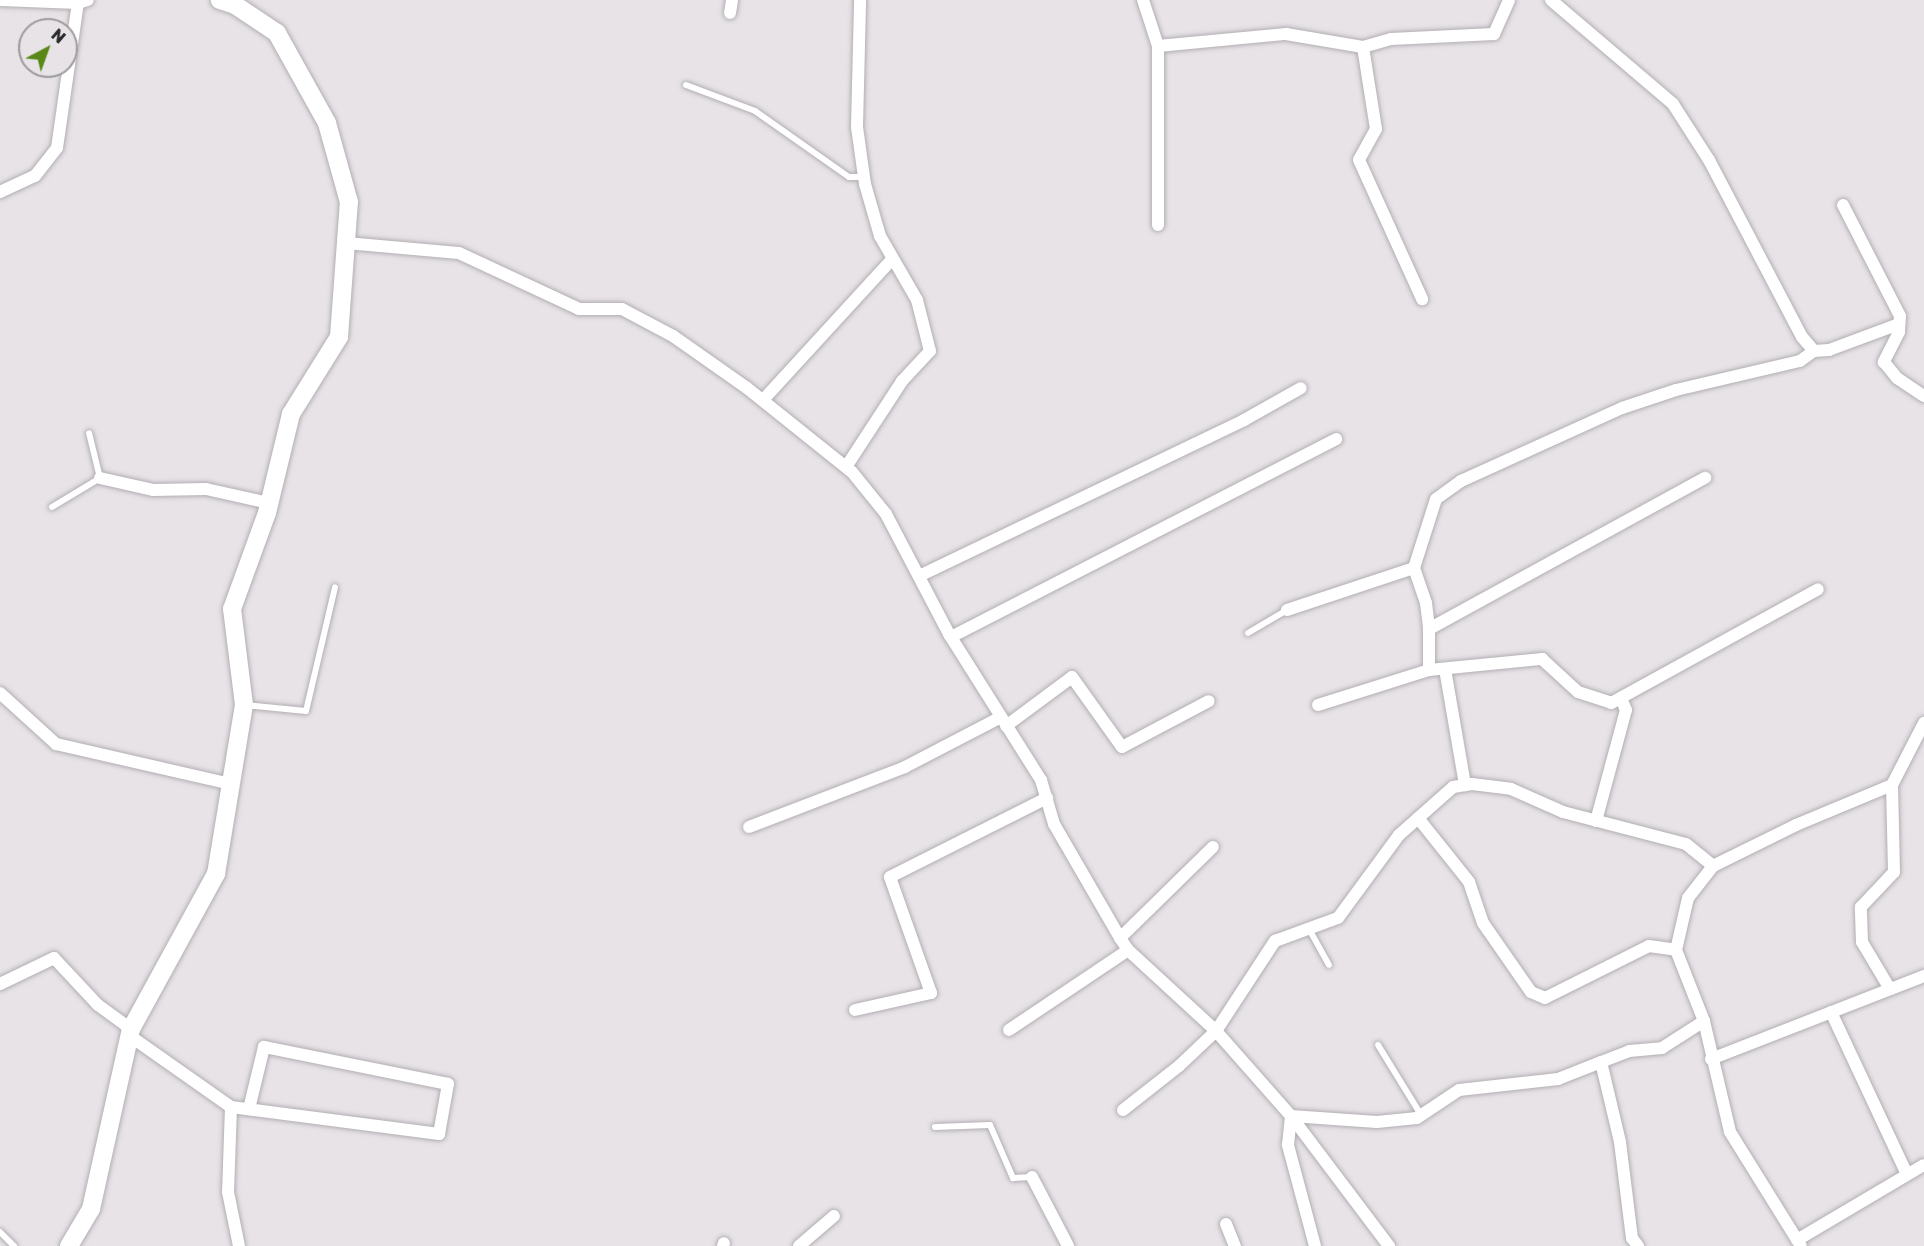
<!DOCTYPE html>
<html>
<head>
<meta charset="utf-8">
<style>
  body { margin:0 }
  #map { position:relative; width:1924px; height:1246px; overflow:hidden; background:#e7e3e7; font-family:"Golos Text",sans-serif }
  div>[style] { position:absolute }
  .roads { filter:drop-shadow(0 0 2px #b2aeb3) drop-shadow(0 0 2px #b2aeb3) }
  .lane>* { height:6px; margin:-3px; padding:0 3px; transform-origin:3px; border-radius:3px; background:#fff }
  .street>* { height:12px; margin:-6px; padding:0 6px; transform-origin:6px; border-radius:6px; background:#fff }
  .secondary>* { height:18px; margin:-9px; padding:0 9px; transform-origin:9px; border-radius:9px; background:#fff }
  span { translate:-50% -50%; white-space:nowrap; text-align:center; line-height:1.15; -webkit-text-stroke:6px #e7e3e7; paint-order:stroke }
  .north { position:absolute; left:18px; top:18px; width:60px; height:60px; box-sizing:border-box; background:#e7e3e7; border:2px solid #9d9a9d; border-radius:50%; rotate:41deg; font-size:16px; font-weight:700; line-height:24px; text-align:center; color:#2d2c2d }
  .north::after { content:''; display:block; margin:auto; width:21px; height:27px; background:#598819; clip-path:polygon(50% 0,100% 100%,50% 72%,0 100%) }
</style>
</head>
<body>
<div id="map">
  <div class="roads">
    <div class="lane">
      <div style="left:686px;top:85px;width:74px;rotate:20.6deg"></div>
      <div style="left:755px;top:111px;width:115px;rotate:35.1deg"></div>
      <div style="left:849px;top:177px;width:15px"></div>
      <div style="left:52px;top:507px;width:56px;rotate:-31.1deg"></div>
      <div style="left:100px;top:478px;width:46px;rotate:-103.7deg"></div>
      <div style="left:1248px;top:633px;width:45px;rotate:-30.5deg"></div>
      <div style="left:245px;top:705px;width:61px;rotate:5.6deg"></div>
      <div style="left:306px;top:711px;width:127px;rotate:-76.8deg"></div>
      <div style="left:1309px;top:929px;width:41px;rotate:60.9deg"></div>
      <div style="left:1378px;top:1045px;width:82px;rotate:58.4deg"></div>
      <div style="left:935px;top:1127px;width:55px;rotate:-2.1deg"></div>
      <div style="left:990px;top:1125px;width:58px;rotate:66.5deg"></div>
      <div style="left:1013px;top:1178px;width:19px;rotate:-3deg"></div>
      <div style="left:0;top:1232px;width:20px;rotate:45deg"></div>
    </div>
    <div class="street">
      <div style="left:1px;top:0;width:77px;rotate:2.2deg"></div>
      <div style="left:78px;top:3px;width:10px;rotate:-17deg"></div>
      <div style="left:1143px;top:0;width:48px;rotate:71.9deg"></div>
      <div style="left:1158px;top:46px;width:179px;rotate:90deg"></div>
      <div style="left:1551px;top:0;width:160px;rotate:40.4deg"></div>
      <div style="left:1673px;top:104px;width:67px;rotate:57.3deg"></div>
      <div style="left:1709px;top:160px;width:200px;rotate:62.3deg"></div>
      <div style="left:1802px;top:337px;width:18px;rotate:49deg"></div>
      <div style="left:1814px;top:351px;width:15px;rotate:-4deg"></div>
      <div style="left:1829px;top:350px;width:75px;rotate:-20.4deg"></div>
      <div style="left:730px;top:13px;width:13px;rotate:-81deg"></div>
      <div style="left:1158px;top:46px;width:129px;rotate:-5.4deg"></div>
      <div style="left:1286px;top:34px;width:78px;rotate:9.6deg"></div>
      <div style="left:1363px;top:47px;width:29px;rotate:-16deg"></div>
      <div style="left:1391px;top:39px;width:103px;rotate:-2.8deg"></div>
      <div style="left:1494px;top:34px;width:37px;rotate:-66deg"></div>
      <div style="left:1363px;top:47px;width:83px;rotate:81deg"></div>
      <div style="left:1376px;top:129px;width:35px;rotate:119deg"></div>
      <div style="left:1359px;top:160px;width:153px;rotate:65.6deg"></div>
      <div style="left:0;top:192px;width:38px;rotate:-25deg"></div>
      <div style="left:35px;top:176px;width:36px;rotate:-52deg"></div>
      <div style="left:57px;top:148px;width:147px;rotate:-81.8deg"></div>
      <div style="left:1843px;top:205px;width:125px;rotate:62.8deg"></div>
      <div style="left:1900px;top:316px;width:16px;rotate:94deg"></div>
      <div style="left:1899px;top:332px;width:34px;rotate:117deg"></div>
      <div style="left:1884px;top:362px;width:21px;rotate:51deg"></div>
      <div style="left:1897px;top:378px;width:32px;rotate:34deg"></div>
      <div style="left:346px;top:243px;width:113px;rotate:5.1deg"></div>
      <div style="left:459px;top:253px;width:132px;rotate:25deg"></div>
      <div style="left:579px;top:309px;width:43px"></div>
      <div style="left:622px;top:309px;width:58px;rotate:27.9deg"></div>
      <div style="left:673px;top:336px;width:90px;rotate:35.1deg"></div>
      <div style="left:747px;top:388px;width:134px;rotate:38.7deg"></div>
      <div style="left:852px;top:472px;width:54px;rotate:51deg"></div>
      <div style="left:886px;top:514px;width:136px;rotate:62.3deg"></div>
      <div style="left:949px;top:634px;width:173px;rotate:57.8deg"></div>
      <div style="left:1041px;top:780px;width:46px;rotate:73.5deg"></div>
      <div style="left:1054px;top:824px;width:132px;rotate:59.9deg"></div>
      <div style="left:1120px;top:938px;width:14px;rotate:56deg"></div>
      <div style="left:1128px;top:950px;width:120px;rotate:42.6deg"></div>
      <div style="left:1216px;top:1031px;width:108px;rotate:-56.8deg"></div>
      <div style="left:1275px;top:941px;width:67px;rotate:-20.1deg"></div>
      <div style="left:1338px;top:918px;width:103px;rotate:-53.7deg"></div>
      <div style="left:1399px;top:835px;width:72px;rotate:-41.6deg"></div>
      <div style="left:1453px;top:787px;width:19px;rotate:-9deg"></div>
      <div style="left:1472px;top:784px;width:39px;rotate:7deg"></div>
      <div style="left:1511px;top:789px;width:57px;rotate:23.9deg"></div>
      <div style="left:1563px;top:812px;width:127px;rotate:14.6deg"></div>
      <div style="left:1686px;top:844px;width:35px;rotate:39deg"></div>
      <div style="left:763px;top:400px;width:191px;rotate:-47.5deg"></div>
      <div style="left:846px;top:467px;width:103px;rotate:-56.9deg"></div>
      <div style="left:902px;top:381px;width:41px;rotate:-47deg"></div>
      <div style="left:930px;top:351px;width:53px;rotate:-104.3deg"></div>
      <div style="left:917px;top:300px;width:74px;rotate:-120deg"></div>
      <div style="left:880px;top:236px;width:54px;rotate:-106.1deg"></div>
      <div style="left:865px;top:184px;width:58px;rotate:-98deg"></div>
      <div style="left:857px;top:127px;width:127px;rotate:-88.6deg"></div>
      <div style="left:100px;top:478px;width:54px;rotate:12.8deg"></div>
      <div style="left:153px;top:490px;width:53px;rotate:-1.1deg"></div>
      <div style="left:206px;top:489px;width:65px;rotate:12.5deg"></div>
      <div style="left:1414px;top:568px;width:72px;rotate:-72.3deg"></div>
      <div style="left:1436px;top:499px;width:31px;rotate:-36deg"></div>
      <div style="left:1461px;top:481px;width:177px;rotate:-24.4deg"></div>
      <div style="left:1622px;top:408px;width:57px;rotate:-18.4deg"></div>
      <div style="left:1676px;top:390px;width:127px;rotate:-13.2deg"></div>
      <div style="left:1800px;top:361px;width:17px;rotate:-36deg"></div>
      <div style="left:919px;top:576px;width:361px;rotate:-25.6deg"></div>
      <div style="left:1244px;top:420px;width:65px;rotate:-29.3deg"></div>
      <div style="left:1287px;top:610px;width:134px;rotate:-18.3deg"></div>
      <div style="left:1414px;top:568px;width:37px;rotate:71deg"></div>
      <div style="left:1426px;top:603px;width:26px;rotate:83deg"></div>
      <div style="left:951px;top:637px;width:433px;rotate:-27.2deg"></div>
      <div style="left:1445px;top:669px;width:118px;rotate:80.2deg"></div>
      <div style="left:1429px;top:670px;width:41px;rotate:-90deg"></div>
      <div style="left:1429px;top:629px;width:315px;rotate:-28.7deg"></div>
      <div style="left:0;top:693px;width:76px;rotate:42.3deg"></div>
      <div style="left:56px;top:744px;width:180px;rotate:12.9deg"></div>
      <div style="left:1318px;top:705px;width:116px;rotate:-17.5deg"></div>
      <div style="left:1429px;top:670px;width:114px;rotate:-5.6deg"></div>
      <div style="left:1542px;top:659px;width:49px;rotate:42.5deg"></div>
      <div style="left:1578px;top:692px;width:35px;rotate:18deg"></div>
      <div style="left:1611px;top:703px;width:236px;rotate:-28.8deg"></div>
      <div style="left:1006px;top:726px;width:82px;rotate:-36.6deg"></div>
      <div style="left:1072px;top:677px;width:86px;rotate:54.5deg"></div>
      <div style="left:1122px;top:747px;width:98px;rotate:-27.9deg"></div>
      <div style="left:1418px;top:818px;width:82px;rotate:51.4deg"></div>
      <div style="left:1469px;top:882px;width:43px;rotate:71.1deg"></div>
      <div style="left:1483px;top:923px;width:84px;rotate:55.2deg"></div>
      <div style="left:1531px;top:992px;width:15px;rotate:23deg"></div>
      <div style="left:1545px;top:998px;width:116px;rotate:-26.6deg"></div>
      <div style="left:1649px;top:946px;width:27px;rotate:8deg"></div>
      <div style="left:1676px;top:950px;width:76px;rotate:68.5deg"></div>
      <div style="left:1704px;top:1021px;width:114px;rotate:76.8deg"></div>
      <div style="left:1730px;top:1132px;width:134px;rotate:58.1deg"></div>
      <div style="left:1596px;top:821px;width:115px;rotate:-74.9deg"></div>
      <div style="left:1626px;top:710px;width:12px;rotate:-114deg"></div>
      <div style="left:749px;top:827px;width:167px;rotate:-21deg"></div>
      <div style="left:905px;top:767px;width:108px;rotate:-27.5deg"></div>
      <div style="left:1120px;top:938px;width:130px;rotate:-44.4deg"></div>
      <div style="left:1676px;top:950px;width:53px;rotate:-77deg"></div>
      <div style="left:1688px;top:898px;width:41px;rotate:-52deg"></div>
      <div style="left:1713px;top:866px;width:93px;rotate:-26.3deg"></div>
      <div style="left:1796px;top:825px;width:104px;rotate:-22.6deg"></div>
      <div style="left:0;top:984px;width:60px;rotate:-25.7deg"></div>
      <div style="left:54px;top:958px;width:64px;rotate:46.9deg"></div>
      <div style="left:98px;top:1005px;width:41px;rotate:36deg"></div>
      <div style="left:1890px;top:989px;width:55px;rotate:-120.8deg"></div>
      <div style="left:1862px;top:942px;width:35px;rotate:-92deg"></div>
      <div style="left:1861px;top:907px;width:48px;rotate:-46.7deg"></div>
      <div style="left:1894px;top:872px;width:87px;rotate:-91.3deg"></div>
      <div style="left:1892px;top:785px;width:70px;rotate:-62.7deg"></div>
      <div style="left:855px;top:1010px;width:78px;rotate:-12.6deg"></div>
      <div style="left:931px;top:993px;width:123px;rotate:-109.5deg"></div>
      <div style="left:890px;top:877px;width:176px;rotate:-26.7deg"></div>
      <div style="left:1831px;top:1012px;width:179px;rotate:64.9deg"></div>
      <div style="left:1009px;top:1030px;width:143px;rotate:-33.9deg"></div>
      <div style="left:130px;top:1036px;width:123px;rotate:35.1deg"></div>
      <div style="left:231px;top:1107px;width:85px;rotate:92deg"></div>
      <div style="left:228px;top:1192px;width:55px;rotate:78.5deg"></div>
      <div style="left:1711px;top:1059px;width:229px;rotate:-21.3deg"></div>
      <div style="left:1601px;top:1062px;width:30px;rotate:-21deg"></div>
      <div style="left:1629px;top:1051px;width:33px;rotate:-5deg"></div>
      <div style="left:1662px;top:1048px;width:50px;rotate:-32.7deg"></div>
      <div style="left:231px;top:1107px;width:210px;rotate:7.4deg"></div>
      <div style="left:439px;top:1134px;width:51px;rotate:-79.8deg"></div>
      <div style="left:448px;top:1084px;width:188px;rotate:-168.6deg"></div>
      <div style="left:264px;top:1047px;width:64px;rotate:103.6deg"></div>
      <div style="left:1123px;top:1110px;width:71px;rotate:-38.2deg"></div>
      <div style="left:1179px;top:1066px;width:51px;rotate:-43.4deg"></div>
      <div style="left:1216px;top:1031px;width:113px;rotate:48.6deg"></div>
      <div style="left:1291px;top:1116px;width:163px;rotate:53deg"></div>
      <div style="left:1032px;top:1177px;width:78px;rotate:62.4deg"></div>
      <div style="left:1226px;top:1224px;width:24px;rotate:68deg"></div>
      <div style="left:1797px;top:1240px;width:147px;rotate:-30.6deg"></div>
      <div style="left:723px;top:1246px;width:3px;rotate:-72deg"></div>
      <div style="left:799px;top:1246px;width:46px;rotate:-40.6deg"></div>
      <div style="left:1315px;top:1246px;width:105px;rotate:-105deg"></div>
      <div style="left:1288px;top:1145px;width:29px;rotate:-84deg"></div>
      <div style="left:1291px;top:1116px;width:86px;rotate:4deg"></div>
      <div style="left:1377px;top:1122px;width:40px;rotate:-5.7deg"></div>
      <div style="left:1417px;top:1118px;width:50px;rotate:-33.7deg"></div>
      <div style="left:1459px;top:1090px;width:100px;rotate:-6.3deg"></div>
      <div style="left:1558px;top:1079px;width:46px;rotate:-21.6deg"></div>
      <div style="left:1601px;top:1062px;width:82px;rotate:76.6deg"></div>
      <div style="left:1620px;top:1142px;width:97px;rotate:82.9deg"></div>
      <div style="left:1632px;top:1238px;width:10px;rotate:53deg"></div>
    </div>
    <div class="secondary">
      <div style="left:69px;top:1246px;width:43px;rotate:-59.3deg"></div>
      <div style="left:91px;top:1209px;width:184px;rotate:-77.5deg"></div>
      <div style="left:131px;top:1029px;width:177px;rotate:-61.3deg"></div>
      <div style="left:216px;top:874px;width:171px;rotate:-80.6deg"></div>
      <div style="left:244px;top:705px;width:97px;rotate:-97.1deg"></div>
      <div style="left:232px;top:609px;width:102px;rotate:-70deg"></div>
      <div style="left:267px;top:513px;width:102px;rotate:-76.4deg"></div>
      <div style="left:291px;top:414px;width:91px;rotate:-58.1deg"></div>
      <div style="left:339px;top:337px;width:135px;rotate:-85.8deg"></div>
      <div style="left:349px;top:202px;width:82px;rotate:-105.6deg"></div>
      <div style="left:327px;top:123px;width:103px;rotate:-119.1deg"></div>
      <div style="left:277px;top:33px;width:50px;rotate:-146.3deg"></div>
      <div style="left:235px;top:5px;width:16px;rotate:-162deg"></div>
    </div>
  </div>
  <div class="north">N</div>
</div>
</body>
</html>
